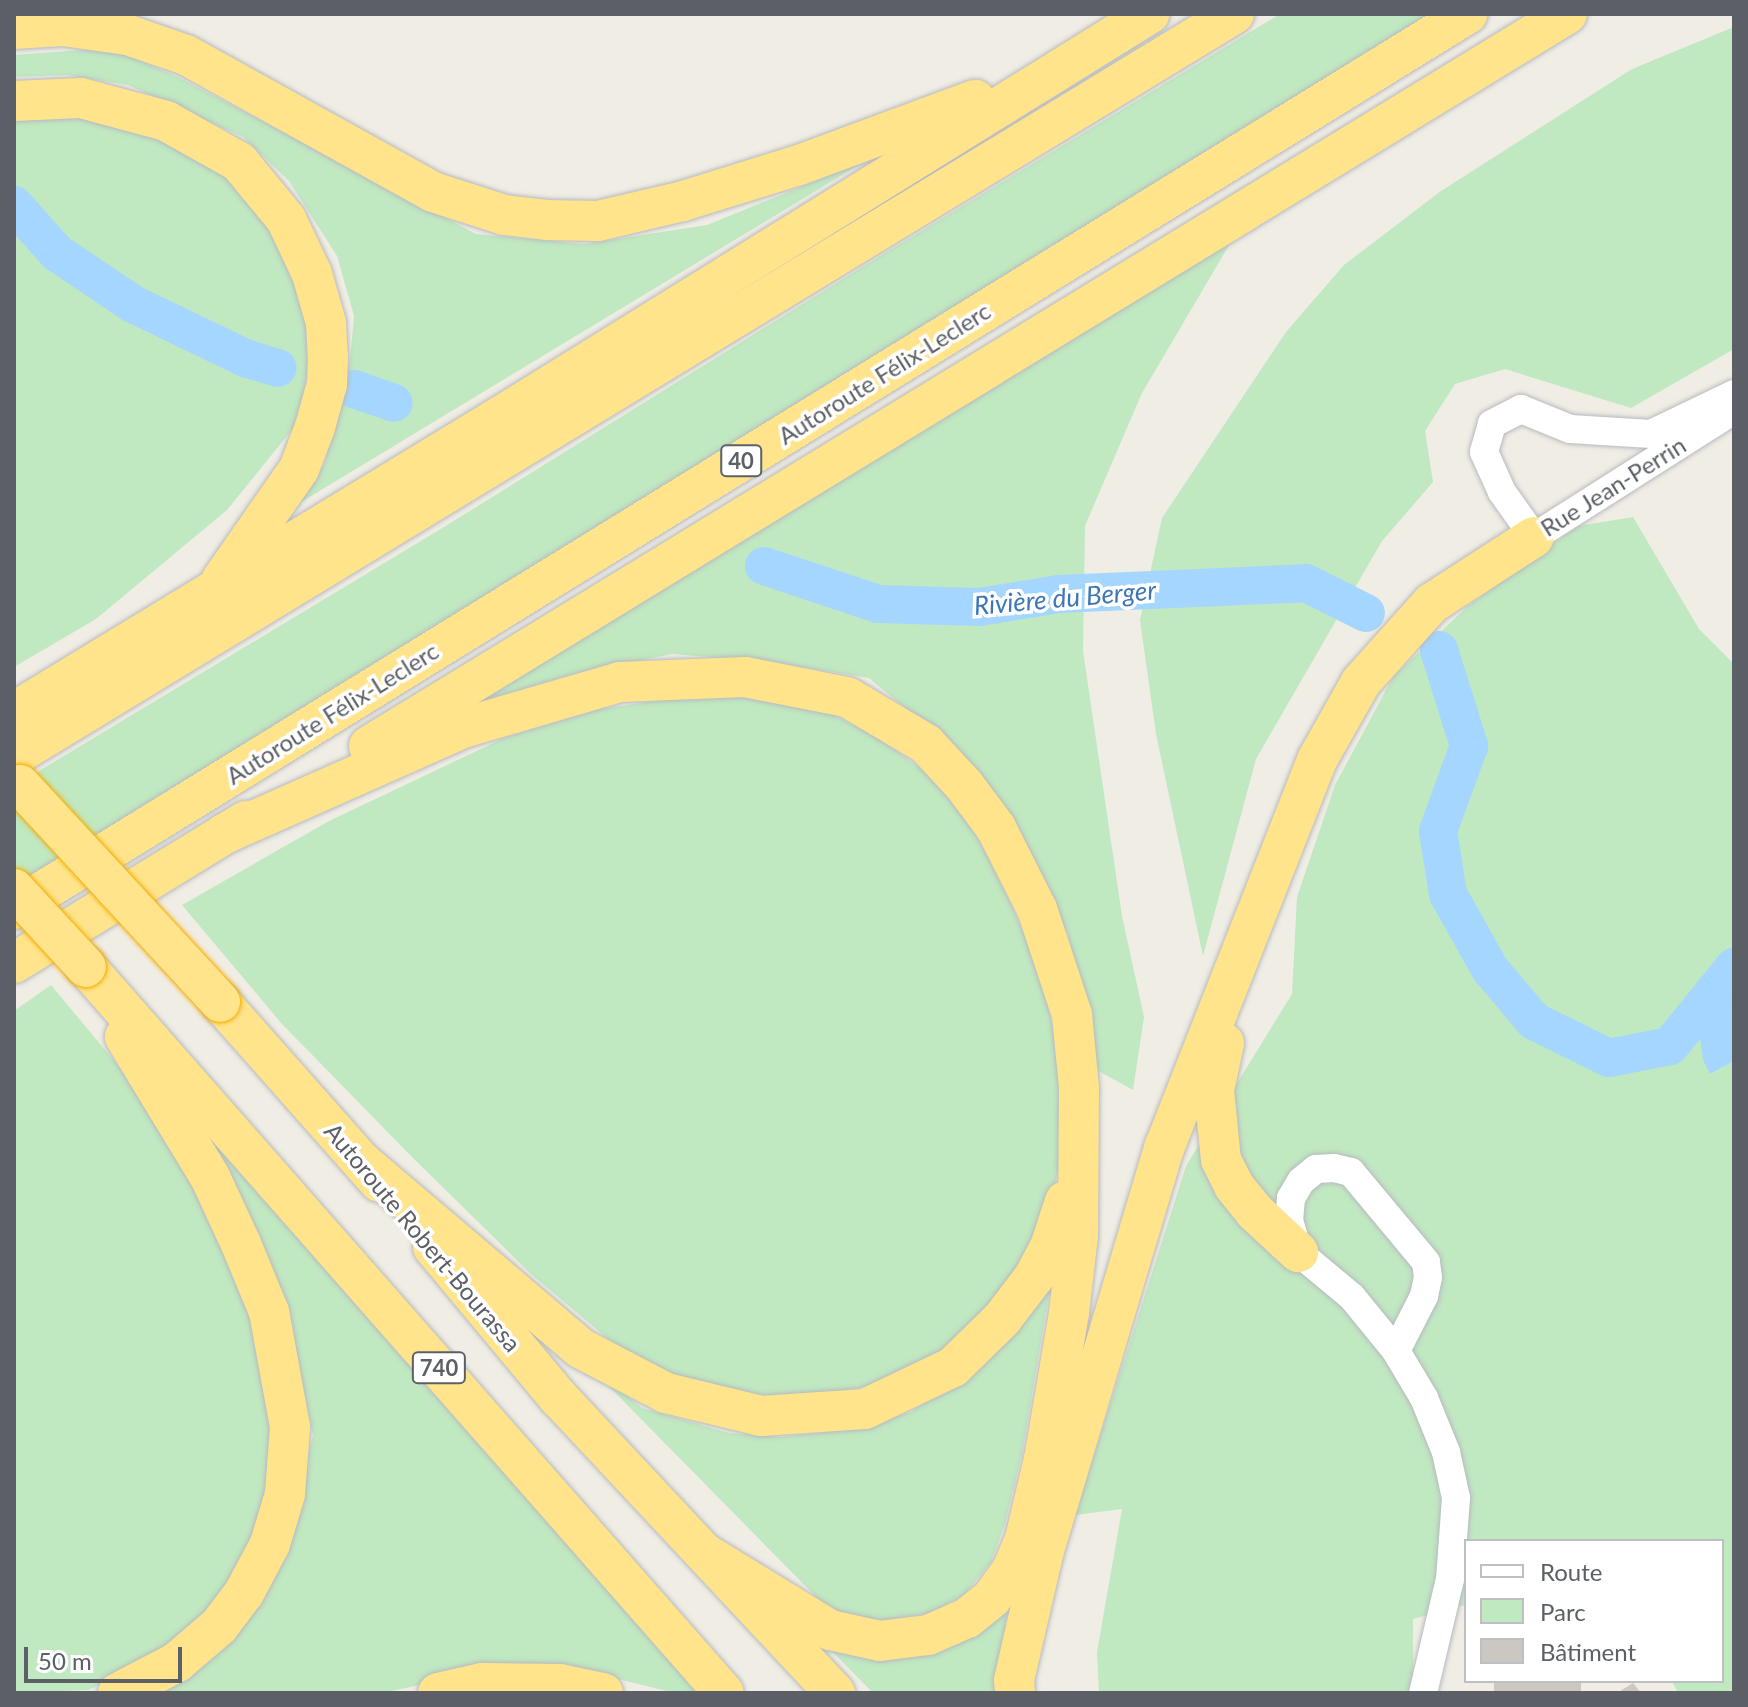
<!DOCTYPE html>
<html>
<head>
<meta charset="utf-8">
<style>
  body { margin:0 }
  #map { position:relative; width:1748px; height:1707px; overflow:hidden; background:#f0ede5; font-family:Lato,sans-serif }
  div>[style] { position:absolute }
  .green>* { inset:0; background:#c0e8c1 }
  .water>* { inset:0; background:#a5d6ff }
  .river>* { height:38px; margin:-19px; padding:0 19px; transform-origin:19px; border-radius:19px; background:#a5d6ff }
  .building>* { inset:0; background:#cbc8c2; transform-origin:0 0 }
  .roads { filter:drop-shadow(0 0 2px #b7babf) drop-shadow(0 0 2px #b7babf) }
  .minor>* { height:28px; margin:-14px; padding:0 14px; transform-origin:14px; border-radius:14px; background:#fff }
  .highway>* { height:40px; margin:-20px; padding:0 20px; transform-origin:20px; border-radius:20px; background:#ffe48c }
  .bridges { filter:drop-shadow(0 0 2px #f4ad00) drop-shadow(0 0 2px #f4ad00) }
  .highway-bridge>* { height:40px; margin:-20px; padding:0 20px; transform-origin:20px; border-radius:20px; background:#ffe48c }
  span { translate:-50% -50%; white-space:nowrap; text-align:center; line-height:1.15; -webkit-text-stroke:7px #fff; paint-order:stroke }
  .shield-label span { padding:2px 6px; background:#fff; border:2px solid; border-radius:6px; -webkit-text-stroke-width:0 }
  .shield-label { font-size:22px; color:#5c6066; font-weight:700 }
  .street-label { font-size:24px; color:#5c6066 }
  .water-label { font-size:26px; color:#3d76b6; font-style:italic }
  .frame { position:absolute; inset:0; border:16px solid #5c6066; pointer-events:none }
  .legend { position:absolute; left:1464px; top:1539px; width:260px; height:144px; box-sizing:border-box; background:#fff; border:2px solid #bebfc2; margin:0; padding:10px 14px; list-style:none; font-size:24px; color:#5c6066 }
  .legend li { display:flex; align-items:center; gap:16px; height:40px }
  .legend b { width:40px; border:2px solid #bebfc2 }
  .scale { position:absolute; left:24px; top:1647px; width:158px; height:36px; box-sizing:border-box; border:4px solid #5c6066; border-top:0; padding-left:10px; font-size:24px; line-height:28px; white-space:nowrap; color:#5c6066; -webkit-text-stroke:6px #fff; paint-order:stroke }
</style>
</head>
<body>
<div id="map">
  <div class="green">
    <div style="clip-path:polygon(1280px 14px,1438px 14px,14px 889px,14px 786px,444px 527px,872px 261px)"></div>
    <div style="clip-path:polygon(1734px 27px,1734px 349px,1631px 408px,1505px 369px,1455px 384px,1425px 431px,1433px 482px,1382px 541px,1256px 759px,1203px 956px,1156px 734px,1140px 620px,1162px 518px,1286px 332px,1344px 265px,1441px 191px,1632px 69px)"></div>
    <div style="clip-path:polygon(110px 48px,178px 77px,476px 234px,584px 244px,707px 225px,867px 160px,298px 504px,325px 463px,350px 361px,354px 316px,337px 256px,289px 181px,243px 137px,128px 85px,67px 75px,14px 77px,14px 55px)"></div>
    <div style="clip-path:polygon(14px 118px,94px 118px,173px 144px,225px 168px,261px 211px,307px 307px,314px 384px,295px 426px,227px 510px,96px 619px,14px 667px)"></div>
    <div style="clip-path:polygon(1238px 230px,1142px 393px,1085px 526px,1083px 651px,1122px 916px,1144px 1017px,1133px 1090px,1093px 1068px,1068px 934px,999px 799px,957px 751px,869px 678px,772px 662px,672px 654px,573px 674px,469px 705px)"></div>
    <div style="clip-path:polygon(1633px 517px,1699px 629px,1734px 664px,1734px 955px,1699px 1023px,1710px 1074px,1734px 1061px,1734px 1693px,1678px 1693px,1672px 1681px,1722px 1681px,1722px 1541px,1466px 1541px,1466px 1605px,1413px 1619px,1413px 1693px,1099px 1693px,1097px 1652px,1122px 1509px,1075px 1515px,1186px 1166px,1292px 994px,1297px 897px,1335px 785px,1393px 677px,1468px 606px,1578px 526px)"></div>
    <div style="clip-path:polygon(752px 695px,819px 708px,873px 735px,926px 772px,960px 810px,996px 869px,1037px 965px,1053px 1027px,1062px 1109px,1060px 1160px,1048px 1217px,987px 1319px,942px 1350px,876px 1384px,817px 1397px,766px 1400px,651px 1369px,607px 1338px,531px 1274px,412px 1157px,282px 1024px,182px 905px,329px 821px,504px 738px,600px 709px,681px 697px)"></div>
    <div style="clip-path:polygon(51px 985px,135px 1086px,222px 1238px,268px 1368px,278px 1442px,255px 1544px,223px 1596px,138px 1670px,88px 1690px,14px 1693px,14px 1011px)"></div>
    <div style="clip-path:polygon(207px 1130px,371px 1322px,707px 1693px,675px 1693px,573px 1668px,486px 1671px,382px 1693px,150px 1693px,285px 1548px,313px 1435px,285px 1308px,222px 1176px)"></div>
    <div style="clip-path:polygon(1051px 1282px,1022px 1454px,1005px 1524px,991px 1562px,964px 1595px,931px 1613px,888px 1620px,857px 1618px,830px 1611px,582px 1359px,642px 1408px,729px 1433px,781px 1437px,854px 1429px,911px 1412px,976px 1365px)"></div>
    <div style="clip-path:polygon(1008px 1606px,996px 1693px,873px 1693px,821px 1640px)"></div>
  </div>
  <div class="water">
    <div style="clip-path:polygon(1734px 955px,1734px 1061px,1710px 1074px,1703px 1060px,1698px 1023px)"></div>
  </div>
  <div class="river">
    <div style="left:14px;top:205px;width:64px;rotate:48.1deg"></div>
    <div style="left:57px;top:253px;width:92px;rotate:33.9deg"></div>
    <div style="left:133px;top:304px;width:124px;rotate:25.7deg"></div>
    <div style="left:245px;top:358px;width:34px;rotate:17deg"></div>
    <div style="left:354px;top:389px;width:42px;rotate:19.3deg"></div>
    <div style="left:764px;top:566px;width:120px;rotate:18.4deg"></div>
    <div style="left:878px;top:604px;width:101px;rotate:1.7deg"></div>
    <div style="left:979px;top:607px;width:81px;rotate:-9.2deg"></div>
    <div style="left:1059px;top:594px;width:247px;rotate:-2.5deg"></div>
    <div style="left:1306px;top:583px;width:67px;rotate:26.6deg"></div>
    <div style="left:1439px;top:650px;width:101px;rotate:72.6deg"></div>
    <div style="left:1469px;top:746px;width:90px;rotate:110deg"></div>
    <div style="left:1438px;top:831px;width:64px;rotate:81deg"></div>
    <div style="left:1448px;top:894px;width:86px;rotate:60.8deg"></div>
    <div style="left:1490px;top:969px;width:68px;rotate:49.8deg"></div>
    <div style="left:1534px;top:1021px;width:84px;rotate:26.3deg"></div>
    <div style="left:1609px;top:1058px;width:62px;rotate:-11.1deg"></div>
    <div style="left:1670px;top:1046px;width:102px;rotate:-51deg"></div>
  </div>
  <div class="building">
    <div style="left:1494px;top:1681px;width:87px;height:12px"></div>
    <div style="clip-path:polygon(1633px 1683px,1641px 1693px,1617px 1693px)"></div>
  </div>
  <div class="roads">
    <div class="minor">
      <div style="left:1734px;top:394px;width:92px;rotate:154.3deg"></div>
      <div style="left:1651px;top:434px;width:81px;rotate:-176.5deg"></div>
      <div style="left:1570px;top:429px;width:53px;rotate:-157.8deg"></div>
      <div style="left:1521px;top:409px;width:33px;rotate:153deg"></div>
      <div style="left:1492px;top:424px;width:29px;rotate:106deg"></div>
      <div style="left:1484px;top:452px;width:44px;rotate:65.8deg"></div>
      <div style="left:1502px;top:492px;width:55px;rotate:54.6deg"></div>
      <div style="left:1534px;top:537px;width:237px;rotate:-32.4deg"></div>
      <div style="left:1396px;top:1351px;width:62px;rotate:-63deg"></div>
      <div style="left:1424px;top:1296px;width:19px;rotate:-78deg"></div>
      <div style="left:1428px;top:1277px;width:15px;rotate:-98deg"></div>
      <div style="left:1426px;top:1262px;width:117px;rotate:-129.8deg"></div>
      <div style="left:1351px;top:1172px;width:17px;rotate:-167deg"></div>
      <div style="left:1334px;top:1168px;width:18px;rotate:177deg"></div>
      <div style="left:1316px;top:1169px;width:19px;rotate:141deg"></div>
      <div style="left:1301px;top:1181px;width:20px;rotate:120deg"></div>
      <div style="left:1291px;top:1198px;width:22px;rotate:95deg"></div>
      <div style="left:1289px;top:1220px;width:33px;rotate:74deg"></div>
      <div style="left:1298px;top:1252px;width:70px;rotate:39.8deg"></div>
      <div style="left:1352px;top:1297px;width:70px;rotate:50.8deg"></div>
      <div style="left:1396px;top:1351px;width:55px;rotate:59.2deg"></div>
      <div style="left:1424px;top:1398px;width:58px;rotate:67.8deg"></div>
      <div style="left:1446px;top:1452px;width:47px;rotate:77.7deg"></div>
      <div style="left:1456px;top:1498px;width:81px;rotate:94.2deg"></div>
      <div style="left:1450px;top:1579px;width:117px;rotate:103.3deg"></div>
    </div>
    <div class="highway">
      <div style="left:14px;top:29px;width:49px;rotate:-3.5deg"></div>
      <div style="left:63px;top:26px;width:66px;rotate:7.9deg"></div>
      <div style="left:128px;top:35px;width:61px;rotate:19deg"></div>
      <div style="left:186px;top:55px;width:282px;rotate:29deg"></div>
      <div style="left:433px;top:192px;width:75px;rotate:17.9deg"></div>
      <div style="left:504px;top:215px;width:43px;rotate:6.6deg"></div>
      <div style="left:547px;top:220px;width:51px;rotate:1.1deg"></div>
      <div style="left:598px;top:221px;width:87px;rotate:-13.2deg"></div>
      <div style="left:683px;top:201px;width:121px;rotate:-17.2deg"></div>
      <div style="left:799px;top:165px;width:188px;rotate:-20.3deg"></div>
      <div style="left:14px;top:101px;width:67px;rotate:-2.6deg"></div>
      <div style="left:81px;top:98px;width:88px;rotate:15.1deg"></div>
      <div style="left:166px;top:121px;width:84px;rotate:29.3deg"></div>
      <div style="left:239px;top:162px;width:74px;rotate:50.5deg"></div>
      <div style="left:286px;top:219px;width:61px;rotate:64.7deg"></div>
      <div style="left:312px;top:274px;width:51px;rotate:74.1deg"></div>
      <div style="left:326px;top:323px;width:33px;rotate:87deg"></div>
      <div style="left:328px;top:356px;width:28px;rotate:92deg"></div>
      <div style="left:327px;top:384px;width:45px;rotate:105.6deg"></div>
      <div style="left:315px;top:427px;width:45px;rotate:110.9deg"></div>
      <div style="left:299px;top:469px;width:136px;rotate:124.9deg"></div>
      <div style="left:14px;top:712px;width:570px;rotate:-31.29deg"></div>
      <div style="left:501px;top:416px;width:763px;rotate:-31.81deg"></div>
      <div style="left:369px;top:746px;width:1404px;rotate:-31.43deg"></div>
      <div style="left:14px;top:756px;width:1428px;rotate:-31.31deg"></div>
      <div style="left:224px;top:834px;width:265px;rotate:-23.9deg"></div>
      <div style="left:466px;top:727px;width:160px;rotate:-16.3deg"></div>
      <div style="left:620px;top:682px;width:125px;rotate:-2.3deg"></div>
      <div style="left:745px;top:677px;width:104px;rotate:11.1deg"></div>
      <div style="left:847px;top:697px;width:92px;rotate:30.7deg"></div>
      <div style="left:926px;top:744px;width:56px;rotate:47.2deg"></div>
      <div style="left:964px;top:785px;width:54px;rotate:53.3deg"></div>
      <div style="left:996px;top:828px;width:91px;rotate:63.2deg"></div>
      <div style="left:1037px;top:909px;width:112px;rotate:71.7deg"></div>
      <div style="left:1072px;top:1015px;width:73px;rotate:84.5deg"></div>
      <div style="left:1079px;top:1088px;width:148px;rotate:90.4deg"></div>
      <div style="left:1078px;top:1236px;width:78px;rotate:96.7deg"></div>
      <div style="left:1069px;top:1313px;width:148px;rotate:99.7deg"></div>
      <div style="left:1044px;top:1459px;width:82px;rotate:103.4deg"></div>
      <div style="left:1025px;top:1539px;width:34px;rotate:113deg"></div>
      <div style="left:1012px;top:1570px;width:34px;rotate:126deg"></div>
      <div style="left:992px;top:1598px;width:32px;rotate:141deg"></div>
      <div style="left:967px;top:1618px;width:43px;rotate:156.4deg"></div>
      <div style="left:928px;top:1635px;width:48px;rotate:172.9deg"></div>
      <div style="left:880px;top:1641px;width:51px;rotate:-167.6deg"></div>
      <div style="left:830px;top:1630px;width:145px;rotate:-148.5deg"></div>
      <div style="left:14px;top:909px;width:1707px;rotate:-31.63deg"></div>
      <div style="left:14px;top:963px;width:272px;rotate:-31.5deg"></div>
      <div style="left:86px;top:967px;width:966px;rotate:48.69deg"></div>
      <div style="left:220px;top:1002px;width:240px;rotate:48.5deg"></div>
      <div style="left:1224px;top:1043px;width:48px;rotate:102deg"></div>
      <div style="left:1214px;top:1090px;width:70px;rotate:84.3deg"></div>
      <div style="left:1221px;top:1160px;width:29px;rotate:63deg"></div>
      <div style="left:1234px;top:1186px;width:33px;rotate:51deg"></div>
      <div style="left:1255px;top:1212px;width:59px;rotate:42.9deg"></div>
      <div style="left:363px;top:1163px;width:285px;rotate:40.4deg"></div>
      <div style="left:580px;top:1348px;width:97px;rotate:27.6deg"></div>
      <div style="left:666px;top:1393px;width:98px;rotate:13.6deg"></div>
      <div style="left:761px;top:1416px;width:104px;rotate:-3.9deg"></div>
      <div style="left:865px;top:1409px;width:98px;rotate:-25.5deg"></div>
      <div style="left:953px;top:1367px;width:69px;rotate:-44.4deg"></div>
      <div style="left:1002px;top:1319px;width:53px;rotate:-52.7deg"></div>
      <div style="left:1034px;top:1277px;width:34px;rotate:-62deg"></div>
      <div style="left:1050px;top:1247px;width:48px;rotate:-71.9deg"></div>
      <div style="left:433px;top:1247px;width:197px;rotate:50.2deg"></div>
      <div style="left:559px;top:1398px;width:404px;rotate:46.9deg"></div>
      <div style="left:118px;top:1693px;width:67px;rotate:-27.7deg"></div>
      <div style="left:177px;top:1662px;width:55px;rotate:-40.6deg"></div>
      <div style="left:219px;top:1626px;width:41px;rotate:-52.9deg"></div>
      <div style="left:244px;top:1593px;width:55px;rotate:-62deg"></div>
      <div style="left:270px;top:1544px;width:52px;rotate:-73.3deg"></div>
      <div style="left:285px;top:1494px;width:67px;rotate:-85.7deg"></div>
      <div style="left:290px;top:1427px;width:117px;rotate:-100.3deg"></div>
      <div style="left:269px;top:1312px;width:74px;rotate:-112.4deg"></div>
      <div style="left:241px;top:1244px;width:74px;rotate:-114.8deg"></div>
      <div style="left:210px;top:1177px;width:164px;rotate:-121.3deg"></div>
      <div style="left:438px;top:1693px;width:45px;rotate:-12.8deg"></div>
      <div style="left:482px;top:1683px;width:78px;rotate:0.7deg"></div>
      <div style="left:560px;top:1684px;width:44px;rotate:11.8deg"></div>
      <div style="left:1015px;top:1693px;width:13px;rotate:-94deg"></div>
      <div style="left:1014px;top:1680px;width:129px;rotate:-77deg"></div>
      <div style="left:1043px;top:1554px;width:426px;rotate:-73.4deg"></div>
      <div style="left:1165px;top:1146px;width:415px;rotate:-68.5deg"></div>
      <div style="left:1317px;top:760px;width:90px;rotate:-60.6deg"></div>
      <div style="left:1361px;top:682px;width:106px;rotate:-48.1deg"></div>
      <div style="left:1432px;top:603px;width:121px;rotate:-32.9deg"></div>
    </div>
  </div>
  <div class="bridges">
    <div class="highway-bridge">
      <div style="left:20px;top:785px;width:295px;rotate:47.3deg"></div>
      <div style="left:14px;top:889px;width:106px;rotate:47.3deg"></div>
    </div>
  </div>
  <div class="shield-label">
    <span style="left:741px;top:461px">40</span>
    <span style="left:439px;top:1368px">740</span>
  </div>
  <div class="street-label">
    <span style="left:884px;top:373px;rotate:-32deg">Autoroute Félix-Leclerc</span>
    <span style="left:1613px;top:486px;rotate:-32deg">Rue Jean-Perrin</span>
    <span style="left:332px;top:713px;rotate:-32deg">Autoroute Félix-Leclerc</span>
    <span style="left:423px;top:1237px;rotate:50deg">Autoroute Robert-Bourassa</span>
  </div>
  <div class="water-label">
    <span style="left:1065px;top:598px;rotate:-5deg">Rivière du Berger</span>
  </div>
  <div class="frame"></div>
  <ul class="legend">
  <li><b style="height:10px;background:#fff"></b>Route</li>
  <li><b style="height:22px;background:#c0e8c1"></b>Parc</li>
  <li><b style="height:22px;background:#cbc8c2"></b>Bâtiment</li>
  </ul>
  <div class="scale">50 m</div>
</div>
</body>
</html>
